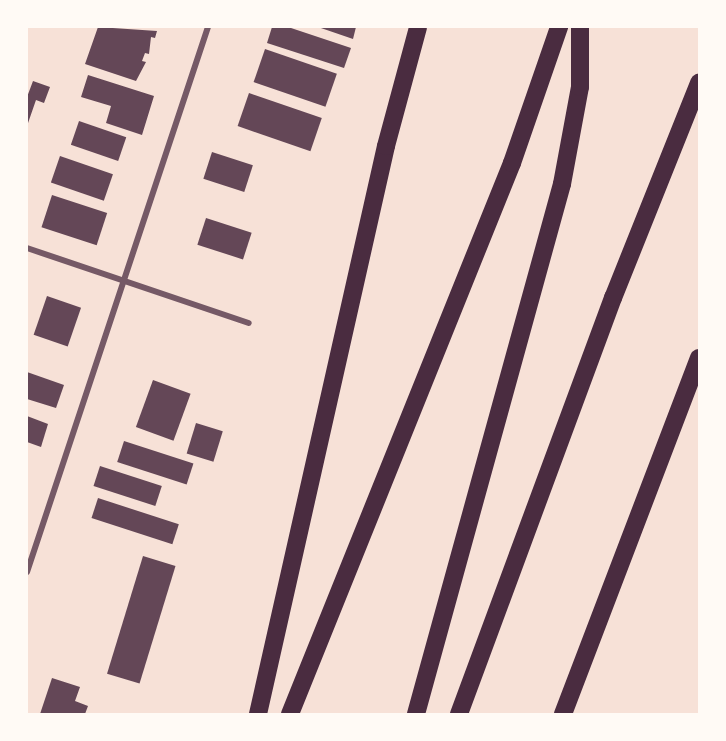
<!DOCTYPE html>
<html>
<head>
<meta charset="utf-8">
<style>
  body { margin:0 }
  #map { position:relative; width:726px; height:741px; overflow:hidden; background:#f7e1d7; font-family:"DM Sans",sans-serif }
  div>[style] { position:absolute }
  .building>* { inset:0; background:#644757; transform-origin:0 0 }
  .minor>* { height:6px; margin:-3px; padding:0 3px; transform-origin:3px; border-radius:3px; background:#755966 }
  .motorway>* { height:18px; margin:-9px; padding:0 9px; transform-origin:9px; border-radius:9px; background:#4a2c40 }
  span { translate:-50% -50%; white-space:nowrap; text-align:center; line-height:1.15; -webkit-text-stroke:5px #fffaf5; paint-order:stroke }
  .frame { position:absolute; inset:0; border:28px solid #fffaf5; pointer-events:none }
</style>
</head>
<body>
<div id="map">
  <div class="building">
    <div style="clip-path:polygon(98px 27px,157px 31px,155px 38px,151px 37px,149px 54px,145px 53px,142px 61px,146px 62px,136px 81px,85px 64px)"></div>
    <div style="clip-path:polygon(272px 27px,288px 27px,351px 48px,344px 68px,267px 43px)"></div>
    <div style="clip-path:polygon(318px 27px,356px 27px,353px 39px)"></div>
    <div style="left:265px;top:49px;width:76px;height:35px;rotate:19deg"></div>
    <div style="clip-path:polygon(88px 75px,154px 96px,142px 135px,106px 123px,111px 106px,81px 97px)"></div>
    <div style="clip-path:polygon(33px 81px,50px 87px,44px 103px,36px 100px,27px 126px,27px 97px)"></div>
    <div style="left:249px;top:93px;width:77px;height:35px;rotate:19deg"></div>
    <div style="left:79px;top:121px;width:50px;height:25px;rotate:19deg"></div>
    <div style="left:212px;top:152px;width:43px;height:28px;rotate:18deg"></div>
    <div style="left:60px;top:156px;width:56px;height:28px;rotate:19deg"></div>
    <div style="left:52px;top:195px;width:58px;height:34px;rotate:18deg"></div>
    <div style="left:206px;top:218px;width:48px;height:28px;rotate:18deg"></div>
    <div style="left:47px;top:296px;width:36px;height:41px;rotate:19deg"></div>
    <div style="clip-path:polygon(27px 372px,64px 385px,56px 408px,27px 399px)"></div>
    <div style="left:153px;top:380px;width:40px;height:50px;rotate:20deg"></div>
    <div style="clip-path:polygon(27px 416px,48px 424px,41px 447px,27px 442px)"></div>
    <div style="left:196px;top:423px;width:28px;height:32px;rotate:17deg"></div>
    <div style="left:124px;top:441px;width:73px;height:22px;rotate:18deg"></div>
    <div style="left:100px;top:466px;width:65px;height:21px;rotate:18deg"></div>
    <div style="left:98px;top:498px;width:85px;height:21px;rotate:18deg"></div>
    <div style="left:143px;top:556px;width:34px;height:123px;rotate:17deg"></div>
    <div style="clip-path:polygon(52px 678px,80px 687px,75px 701px,88px 706px,85px 714px,40px 714px)"></div>
  </div>
  <div class="minor">
    <div style="left:27px;top:248px;width:234px;rotate:18.7deg"></div>
    <div style="left:27px;top:572px;width:574px;rotate:-71.63deg"></div>
  </div>
  <div class="motorway">
    <div style="left:258px;top:714px;width:582px;rotate:-77.3deg"></div>
    <div style="left:386px;top:146px;width:123px;rotate:-74.9deg"></div>
    <div style="left:290px;top:714px;width:594px;rotate:-68.06deg"></div>
    <div style="left:512px;top:163px;width:144px;rotate:-70.9deg"></div>
    <div style="left:416px;top:714px;width:550px;rotate:-74.6deg"></div>
    <div style="left:562px;top:184px;width:99px;rotate:-79.5deg"></div>
    <div style="left:580px;top:87px;width:60px;rotate:-90deg"></div>
    <div style="left:459px;top:714px;width:444px;rotate:-69.7deg"></div>
    <div style="left:613px;top:298px;width:232px;rotate:-68.2deg"></div>
    <div style="left:563px;top:714px;width:381px;rotate:-69.1deg"></div>
  </div>
  <div class="frame"></div>
</div>
</body>
</html>
